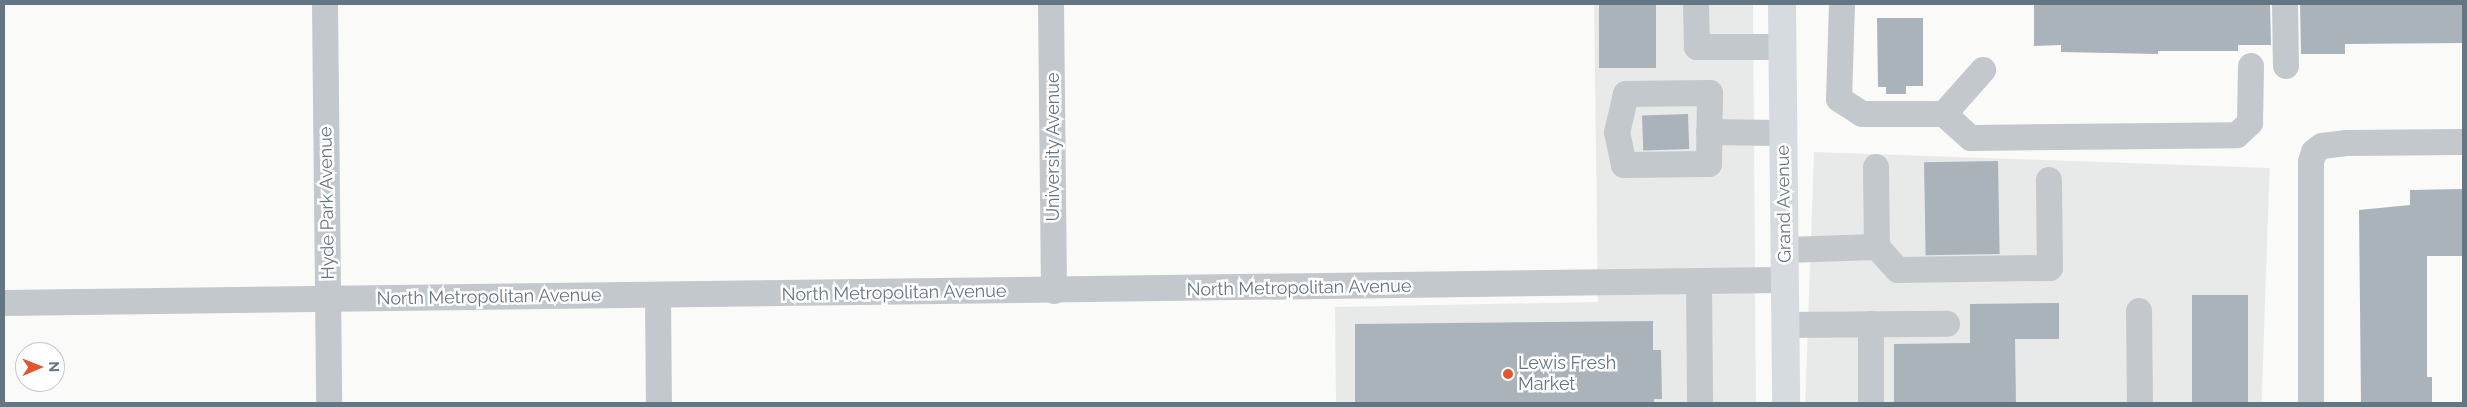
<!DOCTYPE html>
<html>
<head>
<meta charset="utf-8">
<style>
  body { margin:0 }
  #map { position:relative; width:2467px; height:407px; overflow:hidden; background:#fafaf8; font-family:Raleway,sans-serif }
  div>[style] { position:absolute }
  .built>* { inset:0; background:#e8e9e9; transform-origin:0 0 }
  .building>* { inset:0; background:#aab3b9; transform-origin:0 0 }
  .minor>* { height:26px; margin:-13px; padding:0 13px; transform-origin:13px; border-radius:13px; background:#c3c8cc }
  .major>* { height:28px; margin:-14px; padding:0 14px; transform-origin:14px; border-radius:14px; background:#d6dbdf }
  .dots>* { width:14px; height:14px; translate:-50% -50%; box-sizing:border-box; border:2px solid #fff; border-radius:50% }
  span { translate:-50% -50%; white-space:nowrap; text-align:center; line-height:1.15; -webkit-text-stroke:5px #fff; paint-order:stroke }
  .street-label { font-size:18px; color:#657683 }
  .poi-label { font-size:18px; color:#657683 }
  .left { translate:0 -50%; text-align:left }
  .frame { position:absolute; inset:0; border:5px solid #657683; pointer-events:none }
  .north { position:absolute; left:15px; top:342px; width:50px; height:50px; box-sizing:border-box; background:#fff; border:1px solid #c1c8cd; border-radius:50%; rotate:89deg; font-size:14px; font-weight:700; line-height:20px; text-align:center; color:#657683 }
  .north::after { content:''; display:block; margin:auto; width:18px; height:22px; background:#e4572e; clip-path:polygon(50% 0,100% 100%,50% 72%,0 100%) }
</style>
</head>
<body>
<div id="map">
  <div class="built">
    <div style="clip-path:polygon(1594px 4px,1753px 4px,1756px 403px,1336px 403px,1335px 307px,1598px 302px)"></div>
    <div style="left:1814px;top:152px;width:456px;height:251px;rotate:2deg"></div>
  </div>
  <div class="building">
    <div style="left:1599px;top:4px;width:57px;height:64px"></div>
    <div style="clip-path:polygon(2034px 4px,2270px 4px,2271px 45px,2238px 45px,2238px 51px,2158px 51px,2158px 54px,2061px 52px,2061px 45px,2034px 46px)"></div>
    <div style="clip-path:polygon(2300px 4px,2463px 4px,2463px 43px,2345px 44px,2345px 54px,2301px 54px)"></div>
    <div style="clip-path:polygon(1877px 18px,1923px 18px,1923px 86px,1906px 86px,1906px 94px,1886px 94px,1886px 87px,1878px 87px)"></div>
    <div style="left:1688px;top:114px;width:35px;height:46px;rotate:88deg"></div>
    <div style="left:1998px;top:161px;width:93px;height:74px;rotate:89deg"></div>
    <div style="clip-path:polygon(2463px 189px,2463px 256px,2427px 256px,2427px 377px,2432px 377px,2432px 403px,2361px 403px,2359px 210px,2410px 205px,2410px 190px)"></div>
    <div style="left:2192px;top:295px;width:56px;height:108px"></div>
    <div style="clip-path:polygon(2059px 303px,2059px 339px,2015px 339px,2016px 403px,1894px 403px,1894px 344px,1970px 343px,1970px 304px)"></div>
    <div style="clip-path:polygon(1653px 321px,1653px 350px,1661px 350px,1662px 399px,1654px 399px,1654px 403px,1355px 403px,1355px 324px)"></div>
  </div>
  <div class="minor">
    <div style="left:325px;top:4px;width:399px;rotate:89.4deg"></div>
    <div style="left:1051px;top:4px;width:287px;rotate:89.4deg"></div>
    <div style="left:1696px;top:4px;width:43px;rotate:88.7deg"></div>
    <div style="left:1697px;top:47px;width:86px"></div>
    <div style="left:1842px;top:4px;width:95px;rotate:91.8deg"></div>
    <div style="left:1839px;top:99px;width:27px;rotate:33deg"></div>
    <div style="left:1862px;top:114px;width:82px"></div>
    <div style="left:1944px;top:114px;width:36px;rotate:42deg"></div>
    <div style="left:1971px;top:138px;width:266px;rotate:-0.6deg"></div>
    <div style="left:2237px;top:135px;width:18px;rotate:-43deg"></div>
    <div style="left:2250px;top:123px;width:57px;rotate:-89deg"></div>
    <div style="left:2285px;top:4px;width:62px;rotate:89.1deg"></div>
    <div style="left:1710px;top:93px;width:71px;rotate:90.8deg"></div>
    <div style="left:1709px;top:164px;width:85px;rotate:179.3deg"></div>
    <div style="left:1624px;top:165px;width:33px;rotate:-102deg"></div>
    <div style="left:1617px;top:133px;width:40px;rotate:-77deg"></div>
    <div style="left:1626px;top:94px;width:84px;rotate:-0.7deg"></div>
    <div style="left:1944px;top:114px;width:59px;rotate:-48.4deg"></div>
    <div style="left:1709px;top:132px;width:74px;rotate:0.8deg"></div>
    <div style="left:1876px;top:167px;width:80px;rotate:89.3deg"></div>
    <div style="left:1785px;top:250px;width:92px;rotate:-1.9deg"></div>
    <div style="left:1877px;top:247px;width:31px;rotate:48deg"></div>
    <div style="left:1898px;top:270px;width:152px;rotate:-0.8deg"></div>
    <div style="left:2050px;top:268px;width:88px;rotate:-90.7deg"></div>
    <div style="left:1699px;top:283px;width:120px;rotate:89.5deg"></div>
    <div style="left:658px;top:296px;width:107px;rotate:89.5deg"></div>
    <div style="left:4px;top:303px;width:1781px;rotate:-0.74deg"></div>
    <div style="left:2139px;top:311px;width:92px;rotate:89.4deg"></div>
    <div style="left:1871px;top:324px;width:79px;rotate:90deg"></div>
    <div style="left:1785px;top:325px;width:162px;rotate:-0.4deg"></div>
    <div style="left:2311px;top:403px;width:241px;rotate:-90deg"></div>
    <div style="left:2311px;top:162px;width:10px;rotate:-73deg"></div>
    <div style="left:2314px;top:152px;width:10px;rotate:-37deg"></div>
    <div style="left:2322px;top:146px;width:24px;rotate:-7deg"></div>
    <div style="left:2346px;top:143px;width:117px;rotate:-0.5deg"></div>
  </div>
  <div class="major">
    <div style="left:1782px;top:4px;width:399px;rotate:89.4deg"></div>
  </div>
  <div class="dots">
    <div style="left:1508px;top:374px;background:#e4572e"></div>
  </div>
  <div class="street-label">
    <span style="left:1053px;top:147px;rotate:-90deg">University Avenue</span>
    <span style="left:327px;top:203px;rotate:-91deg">Hyde Park Avenue</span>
    <span style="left:1784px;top:204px;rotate:-91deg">Grand Avenue</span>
    <span style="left:1299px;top:288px;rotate:-1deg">North Metropolitan Avenue</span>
    <span style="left:894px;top:293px;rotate:-1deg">North Metropolitan Avenue</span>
    <span style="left:489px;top:297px;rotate:-1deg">North Metropolitan Avenue</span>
  </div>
  <div class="poi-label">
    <span class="left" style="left:1518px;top:374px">Lewis Fresh<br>Market</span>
  </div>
  <div class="frame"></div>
  <div class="north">N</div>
</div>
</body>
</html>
